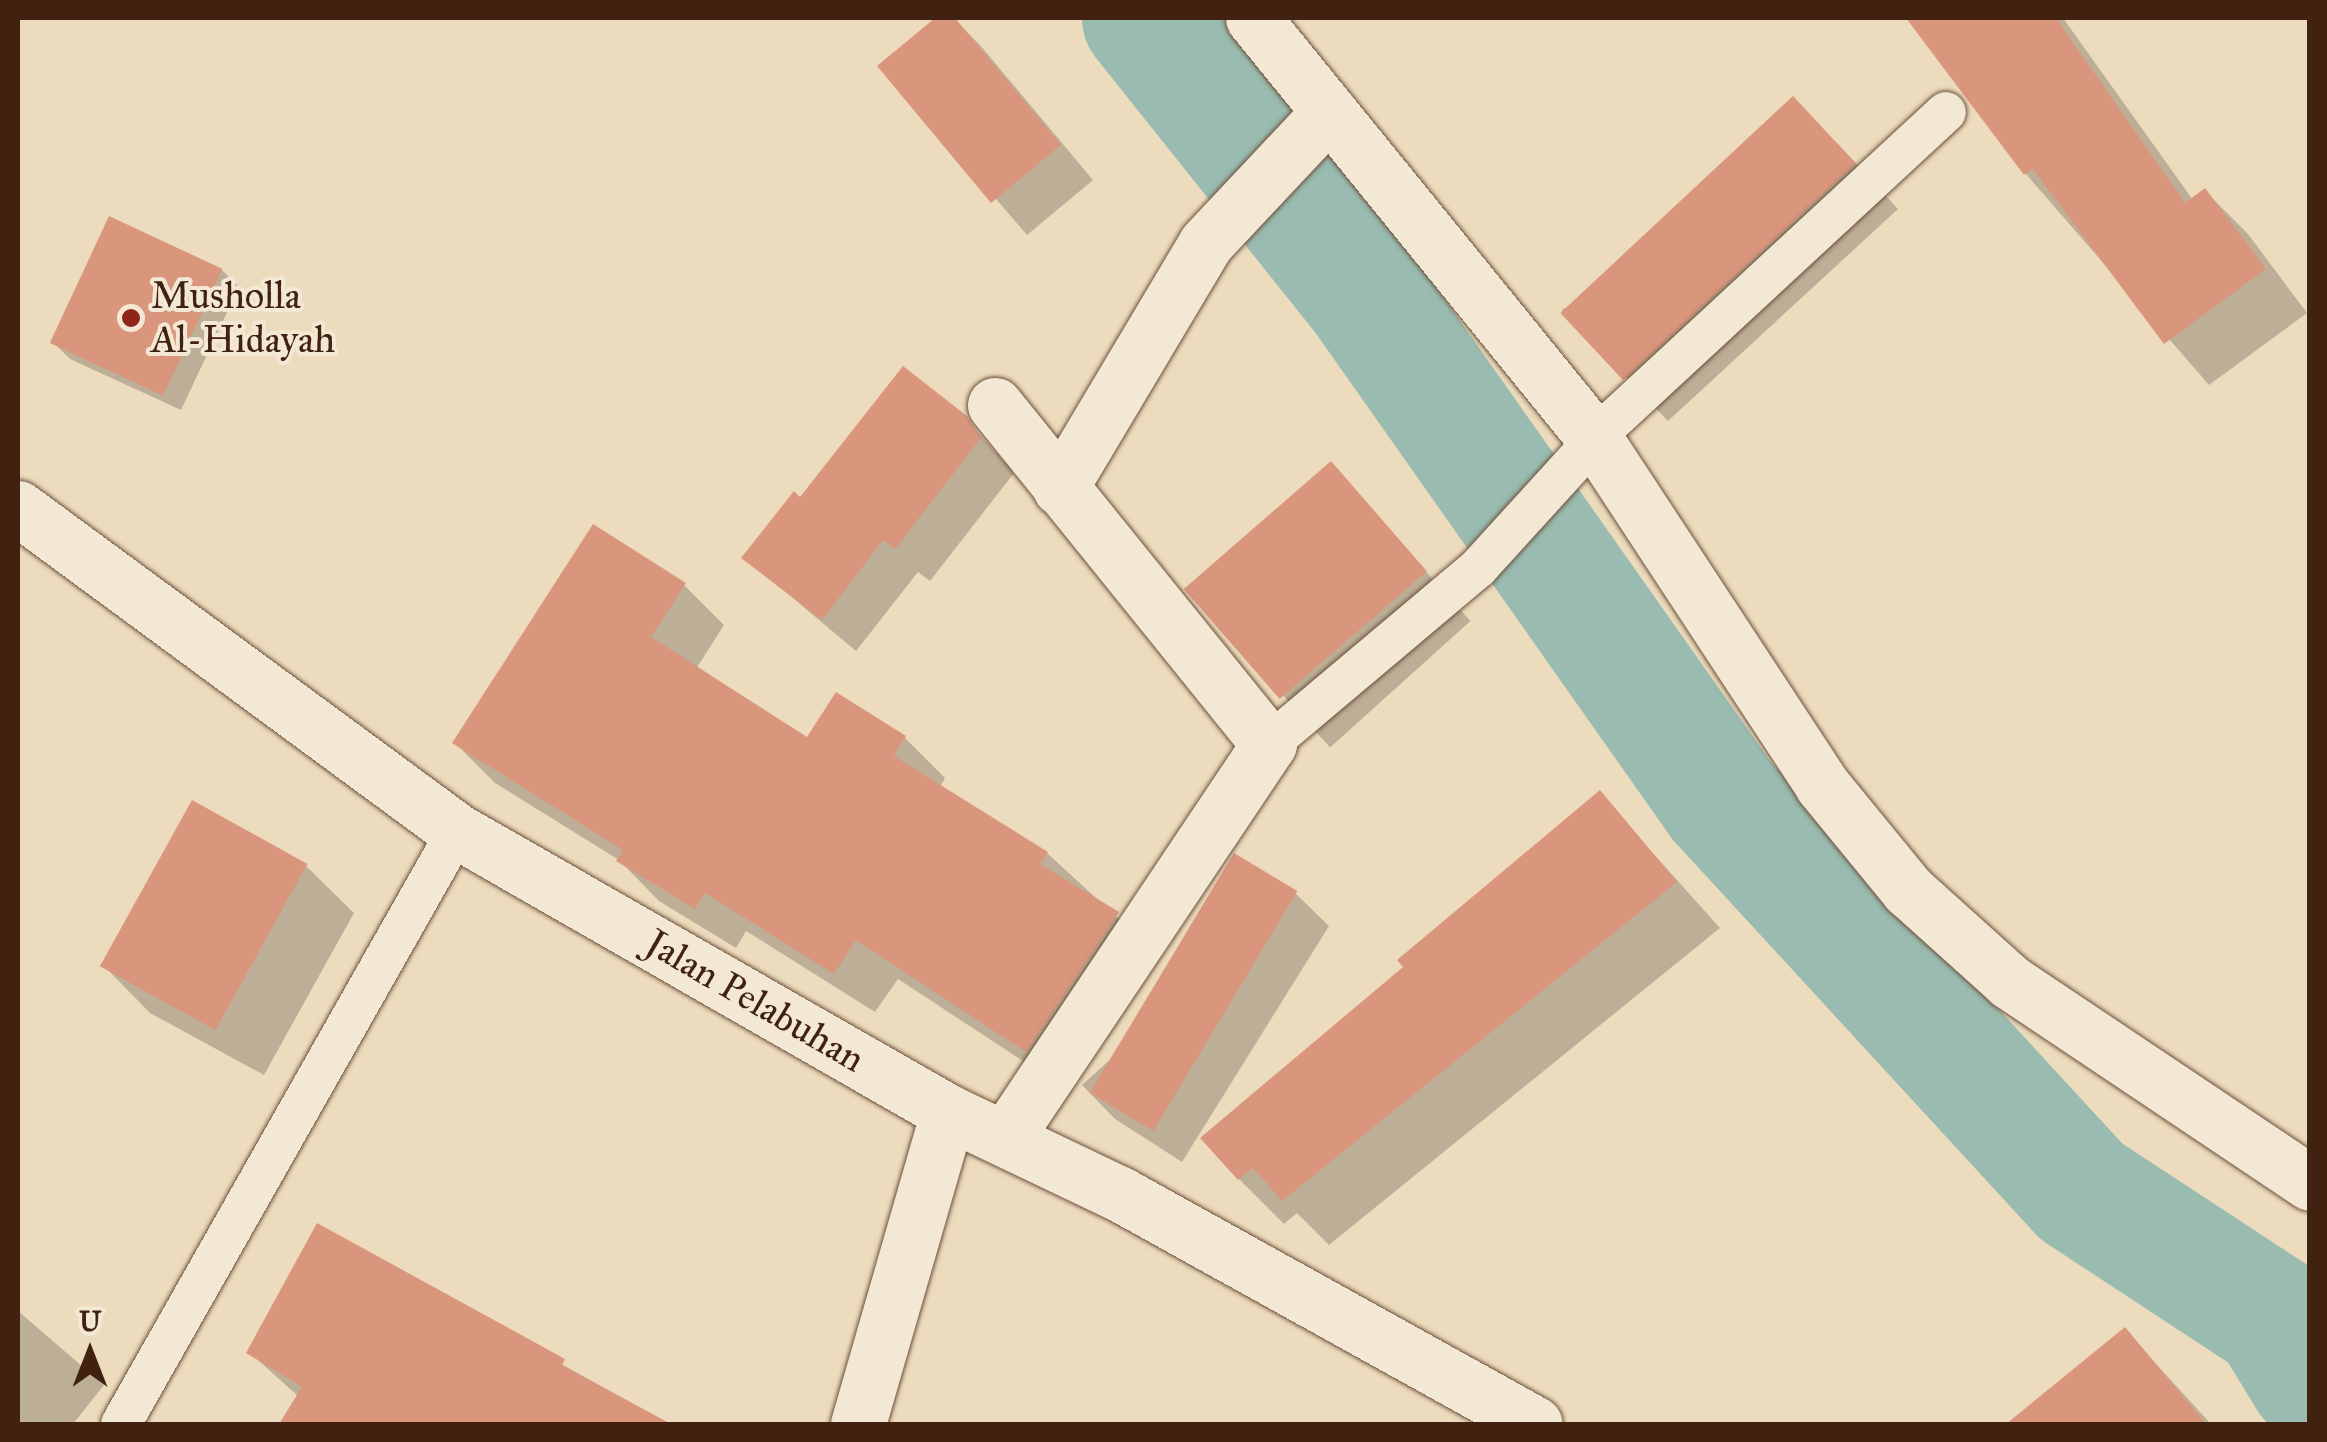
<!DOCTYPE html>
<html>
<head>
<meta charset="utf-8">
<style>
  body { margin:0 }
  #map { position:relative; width:2327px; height:1442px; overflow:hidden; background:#eddbbd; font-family:"IM FELL Great Primer",serif }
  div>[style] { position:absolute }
  .shadow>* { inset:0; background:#0003; transform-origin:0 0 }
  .river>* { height:125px; margin:-62.5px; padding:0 62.5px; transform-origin:62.5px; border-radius:62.5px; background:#99bbb0 }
  .building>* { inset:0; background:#da967d; transform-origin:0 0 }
  .roads { filter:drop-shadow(0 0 2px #6c503b) drop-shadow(0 0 2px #6c503b) }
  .service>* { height:40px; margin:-20px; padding:0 20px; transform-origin:20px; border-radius:20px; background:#f3e8d4 }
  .minor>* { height:55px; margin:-27.5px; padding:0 27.5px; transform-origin:27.5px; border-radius:27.5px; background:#f3e8d4 }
  .tertiary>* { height:55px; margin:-27.5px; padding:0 27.5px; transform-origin:27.5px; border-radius:27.5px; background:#f3e8d4 }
  .dots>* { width:28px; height:28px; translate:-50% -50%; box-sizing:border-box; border:5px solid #f3e8d4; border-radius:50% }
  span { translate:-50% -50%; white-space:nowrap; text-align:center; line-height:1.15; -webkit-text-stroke:8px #f3e8d4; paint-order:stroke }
  .poi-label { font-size:38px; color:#412110 }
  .left { translate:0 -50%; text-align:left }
  .street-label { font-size:38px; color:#412110 }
  .frame { position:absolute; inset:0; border:20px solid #412110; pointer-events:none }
  .north { position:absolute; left:40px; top:1302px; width:100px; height:100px; -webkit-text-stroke:8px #f3e8d4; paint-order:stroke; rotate:0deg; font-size:28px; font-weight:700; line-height:40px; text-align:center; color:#412110 }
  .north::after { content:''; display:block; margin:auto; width:35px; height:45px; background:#412110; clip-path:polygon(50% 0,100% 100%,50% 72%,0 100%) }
</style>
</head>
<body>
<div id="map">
  <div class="shadow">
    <div style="clip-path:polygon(939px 18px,953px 18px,980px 45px,1093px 180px,1027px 235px,881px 66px)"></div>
    <div style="clip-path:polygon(1914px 18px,2063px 18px,2193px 200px,2205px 191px,2248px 234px,2307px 313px,2209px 385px,2026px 174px)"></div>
    <div style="clip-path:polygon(1837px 143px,1898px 209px,1668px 421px,1562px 310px)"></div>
    <div style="clip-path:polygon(222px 270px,239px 287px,181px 410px,70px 359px,53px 342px)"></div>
    <div style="clip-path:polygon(965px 418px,1014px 473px,930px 581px,918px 572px,856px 651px,745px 558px,801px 500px)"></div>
    <div style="left:1330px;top:465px;width:210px;height:189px;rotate:48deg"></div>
    <div style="clip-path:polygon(684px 585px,724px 625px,696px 669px,808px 740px,836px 696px,905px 738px,945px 778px,940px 787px,1047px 853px,1157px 954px,1067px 1090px,898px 979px,875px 1012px,746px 931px,736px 948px,659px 901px,619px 860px,495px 783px,455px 743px)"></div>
    <div style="clip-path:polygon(1600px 794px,1720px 928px,1329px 1245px,1297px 1213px,1284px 1224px,1239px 1179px,1406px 967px)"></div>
    <div style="clip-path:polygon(306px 866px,354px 913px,264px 1075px,150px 1013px,103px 965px)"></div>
    <div style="clip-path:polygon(1295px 893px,1329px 926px,1182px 1162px,1115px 1119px,1082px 1085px)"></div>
    <div style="clip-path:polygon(318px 1227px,668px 1424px,282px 1424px,299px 1397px,249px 1352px)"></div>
    <div style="clip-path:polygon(18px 1311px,104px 1385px,73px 1424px,18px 1424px)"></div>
    <div style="clip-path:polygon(2125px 1330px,2211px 1424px,2010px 1424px)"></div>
  </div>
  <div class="river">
    <div style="left:1144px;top:18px;width:359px;rotate:51.4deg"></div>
    <div style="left:1368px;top:299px;width:613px;rotate:54.83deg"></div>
    <div style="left:1721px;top:800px;width:531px;rotate:47.36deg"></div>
    <div style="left:2081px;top:1191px;width:231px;rotate:33.3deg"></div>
    <div style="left:2274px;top:1318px;width:69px;rotate:58.6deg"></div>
  </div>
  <div class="building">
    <div style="clip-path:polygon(935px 18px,955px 18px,1061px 145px,991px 203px,877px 66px)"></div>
    <div style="clip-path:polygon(1906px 18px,2056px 18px,2185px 203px,2205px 188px,2266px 269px,2164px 344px,2033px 169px,2024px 175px)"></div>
    <div style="left:1793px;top:96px;width:92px;height:318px;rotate:47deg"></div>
    <div style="left:109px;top:216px;width:125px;height:140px;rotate:25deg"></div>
    <div style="clip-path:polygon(903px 366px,967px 416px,981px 438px,895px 549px,883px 540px,822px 620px,741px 558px,794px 491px,800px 497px)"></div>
    <div style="left:1331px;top:461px;width:146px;height:195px;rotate:49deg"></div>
    <div style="clip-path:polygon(593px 524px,686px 583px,651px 637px,807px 737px,836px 692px,906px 736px,894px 756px,1048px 852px,1040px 864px,1119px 912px,1026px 1052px,856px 940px,834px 974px,705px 893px,695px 909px,616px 861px,623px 850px,452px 743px)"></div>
    <div style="clip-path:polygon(1600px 790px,1677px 882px,1282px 1201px,1253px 1168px,1238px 1180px,1200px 1138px,1403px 967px,1397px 960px)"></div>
    <div style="left:192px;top:800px;width:132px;height:190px;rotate:29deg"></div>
    <div style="left:1234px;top:853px;width:74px;height:280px;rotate:31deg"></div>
    <div style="clip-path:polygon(317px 1223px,565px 1359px,562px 1365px,671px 1424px,279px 1424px,302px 1387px,246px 1353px)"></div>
    <div style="clip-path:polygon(2125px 1327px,2206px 1424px,2006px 1424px)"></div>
  </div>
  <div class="roads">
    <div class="service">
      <div style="left:1269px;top:744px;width:273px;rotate:-40.1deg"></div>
      <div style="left:1478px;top:568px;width:195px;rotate:-47.7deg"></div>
      <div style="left:1609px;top:424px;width:459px;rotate:-42.8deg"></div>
      <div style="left:121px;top:1424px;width:682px;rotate:-60.46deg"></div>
    </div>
    <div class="minor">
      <div style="left:1253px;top:18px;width:542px;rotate:50.91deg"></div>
      <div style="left:1595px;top:439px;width:414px;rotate:56.7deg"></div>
      <div style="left:1822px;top:785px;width:136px;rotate:50.7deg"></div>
      <div style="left:1908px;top:890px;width:137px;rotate:42deg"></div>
      <div style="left:2010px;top:982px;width:361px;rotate:33.8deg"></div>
      <div style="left:995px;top:405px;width:436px;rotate:51.1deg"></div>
      <div style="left:1269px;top:744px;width:475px;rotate:123.8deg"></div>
      <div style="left:1060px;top:488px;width:285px;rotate:-59.2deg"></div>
      <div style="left:1206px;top:243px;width:180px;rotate:-46.8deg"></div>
      <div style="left:858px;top:1424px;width:325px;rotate:-73.9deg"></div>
    </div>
    <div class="tertiary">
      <div style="left:18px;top:508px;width:545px;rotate:36.34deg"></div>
      <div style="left:457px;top:831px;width:566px;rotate:29.78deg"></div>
      <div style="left:948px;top:1112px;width:191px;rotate:25.5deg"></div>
      <div style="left:1120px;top:1194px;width:474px;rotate:29deg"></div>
    </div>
  </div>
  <div class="dots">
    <div style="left:131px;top:318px;background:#8f2418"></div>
  </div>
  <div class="poi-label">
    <span class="left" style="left:151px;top:318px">Musholla<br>Al-Hidayah</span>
  </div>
  <div class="street-label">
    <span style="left:755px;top:1001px;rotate:30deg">Jalan Pelabuhan</span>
  </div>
  <div class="frame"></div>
  <div class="north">U</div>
</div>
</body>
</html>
